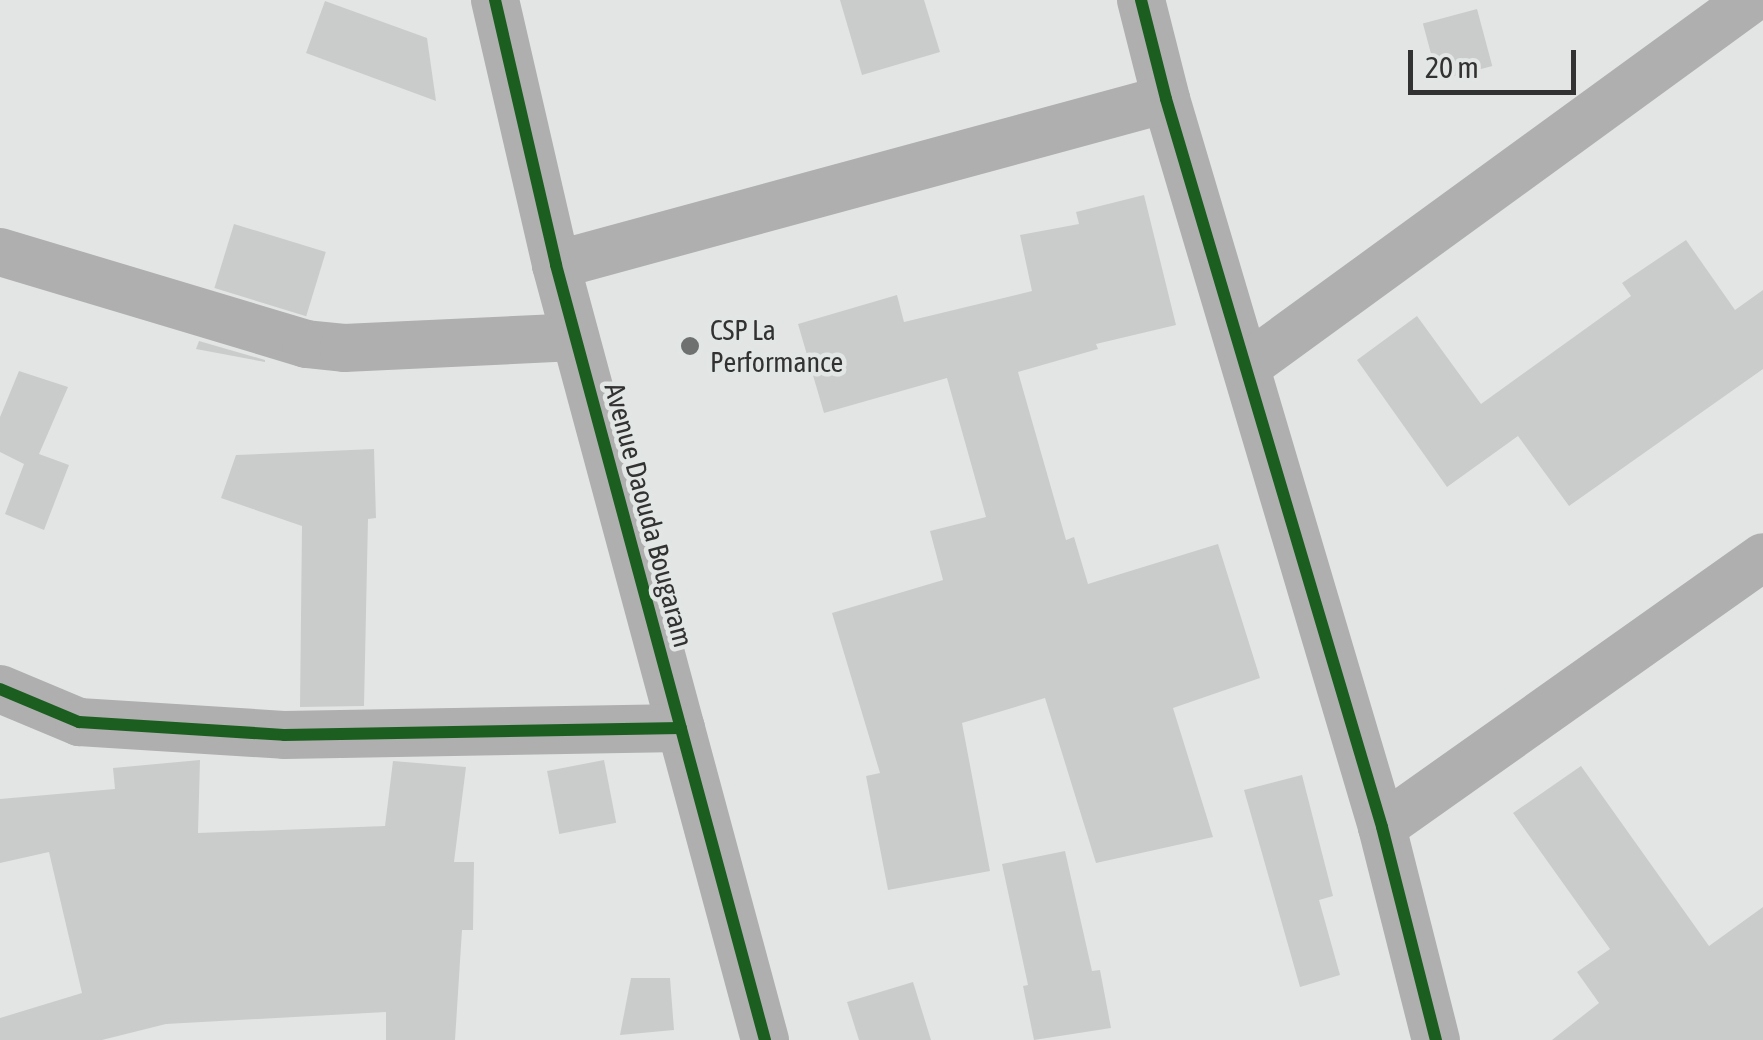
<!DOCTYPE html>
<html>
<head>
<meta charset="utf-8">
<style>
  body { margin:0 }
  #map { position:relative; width:1763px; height:1040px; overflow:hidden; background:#e3e5e4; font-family:"Asap Condensed",sans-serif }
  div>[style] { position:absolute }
  .building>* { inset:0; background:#cacccb; transform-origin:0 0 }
  .minor>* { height:48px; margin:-24px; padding:0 24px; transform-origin:24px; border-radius:24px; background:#aeafae }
  .cycleway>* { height:12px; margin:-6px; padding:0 6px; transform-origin:6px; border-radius:6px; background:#1b5e20 }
  .dots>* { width:28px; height:28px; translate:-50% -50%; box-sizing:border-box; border:5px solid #e2e6e4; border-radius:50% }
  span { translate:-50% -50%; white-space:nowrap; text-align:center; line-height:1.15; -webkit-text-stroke:9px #e2e6e4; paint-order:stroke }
  .poi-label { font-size:28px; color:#313231 }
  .left { translate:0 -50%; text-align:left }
  .street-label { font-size:28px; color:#313231 }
  .scale { position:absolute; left:1408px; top:50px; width:168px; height:45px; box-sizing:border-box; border:5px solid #313231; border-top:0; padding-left:12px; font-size:30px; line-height:35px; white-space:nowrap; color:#313231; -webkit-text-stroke:8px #e2e6e4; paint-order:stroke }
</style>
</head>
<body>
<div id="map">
  <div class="building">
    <div style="clip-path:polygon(840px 0,924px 0,940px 52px,862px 75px)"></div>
    <div style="clip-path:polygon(325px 1px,427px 38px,436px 101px,306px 53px)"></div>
    <div style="left:1477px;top:9px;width:59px;height:56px;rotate:75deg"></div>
    <div style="clip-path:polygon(1144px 195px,1176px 325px,1096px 344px,1098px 349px,1018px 372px,1066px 540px,1074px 537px,1088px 584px,1218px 544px,1260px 678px,1173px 708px,1213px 837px,1096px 863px,1045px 698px,962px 723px,990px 871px,888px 890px,866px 776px,880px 773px,832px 613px,943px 580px,930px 531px,986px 517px,947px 378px,824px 413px,798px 324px,897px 295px,904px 322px,1032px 291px,1020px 235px,1079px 224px,1076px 212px)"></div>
    <div style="left:234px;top:224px;width:96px;height:67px;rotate:17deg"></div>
    <div style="clip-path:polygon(1686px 240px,1735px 310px,1763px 290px,1763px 369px,1569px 506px,1518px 436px,1447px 487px,1357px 360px,1417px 316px,1481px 404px,1631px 296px,1622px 283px)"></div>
    <div style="clip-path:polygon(199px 341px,265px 360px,265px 362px,196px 349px)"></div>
    <div style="clip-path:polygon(19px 371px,68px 387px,39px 454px,69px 465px,44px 530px,5px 514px,24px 464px,0 452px,0 417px)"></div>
    <div style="clip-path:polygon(374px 449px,376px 518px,368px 519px,364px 706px,300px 707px,302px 526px,221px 498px,236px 455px)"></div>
    <div style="clip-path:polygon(200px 760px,198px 833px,385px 826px,393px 761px,466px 767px,454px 862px,474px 862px,473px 930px,462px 930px,455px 1040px,386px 1040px,386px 1012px,166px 1024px,102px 1040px,0 1040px,0 1018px,82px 993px,49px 852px,0 863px,0 799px,115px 789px,113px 768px)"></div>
    <div style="left:604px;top:760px;width:64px;height:58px;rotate:79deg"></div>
    <div style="clip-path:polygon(1581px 766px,1709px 946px,1763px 907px,1763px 1040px,1552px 1040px,1599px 1003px,1577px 972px,1610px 949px,1513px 813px)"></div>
    <div style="clip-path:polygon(1302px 775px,1333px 896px,1319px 900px,1340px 975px,1300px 987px,1244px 790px)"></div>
    <div style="clip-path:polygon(1065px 851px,1092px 971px,1100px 970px,1111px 1028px,1034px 1040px,1023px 986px,1028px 985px,1002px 864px)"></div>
    <div style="clip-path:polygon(631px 978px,670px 978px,674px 1030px,620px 1035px)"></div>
    <div style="clip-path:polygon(913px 982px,931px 1040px,859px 1040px,847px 1002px)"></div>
  </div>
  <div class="minor">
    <div style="left:495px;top:0;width:272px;rotate:77deg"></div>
    <div style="left:556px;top:265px;width:803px;rotate:74.91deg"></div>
    <div style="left:1141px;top:0;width:102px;rotate:75.8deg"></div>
    <div style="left:1166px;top:99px;width:759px;rotate:73.47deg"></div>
    <div style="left:1382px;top:827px;width:220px;rotate:75.8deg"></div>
    <div style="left:0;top:252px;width:320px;rotate:16.7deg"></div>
    <div style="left:306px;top:344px;width:38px;rotate:6deg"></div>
    <div style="left:344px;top:348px;width:231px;rotate:-2.7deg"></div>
    <div style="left:556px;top:265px;width:632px;rotate:-15.22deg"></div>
    <div style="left:1247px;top:366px;width:622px;rotate:-36.04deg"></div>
    <div style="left:0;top:689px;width:86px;rotate:22.7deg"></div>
    <div style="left:79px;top:722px;width:205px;rotate:3.6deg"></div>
    <div style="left:284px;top:735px;width:397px;rotate:-1deg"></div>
    <div style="left:1382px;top:827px;width:467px;rotate:-35.3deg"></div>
  </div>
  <div class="cycleway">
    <div style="left:495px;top:0;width:272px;rotate:77deg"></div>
    <div style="left:556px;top:265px;width:803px;rotate:74.91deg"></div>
    <div style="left:1141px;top:0;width:102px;rotate:75.8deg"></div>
    <div style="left:1166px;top:99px;width:759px;rotate:73.47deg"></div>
    <div style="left:1382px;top:827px;width:220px;rotate:75.8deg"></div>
    <div style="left:0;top:689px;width:86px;rotate:22.7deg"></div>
    <div style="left:79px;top:722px;width:205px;rotate:3.6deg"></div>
    <div style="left:284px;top:735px;width:397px;rotate:-1deg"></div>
  </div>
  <div class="dots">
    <div style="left:690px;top:346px;background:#6f7170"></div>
  </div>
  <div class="poi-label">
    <span class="left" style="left:710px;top:346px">CSP La<br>Performance</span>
  </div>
  <div class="street-label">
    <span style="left:649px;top:515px;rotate:75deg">Avenue Daouda Bougaram</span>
  </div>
  <div class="scale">20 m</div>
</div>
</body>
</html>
